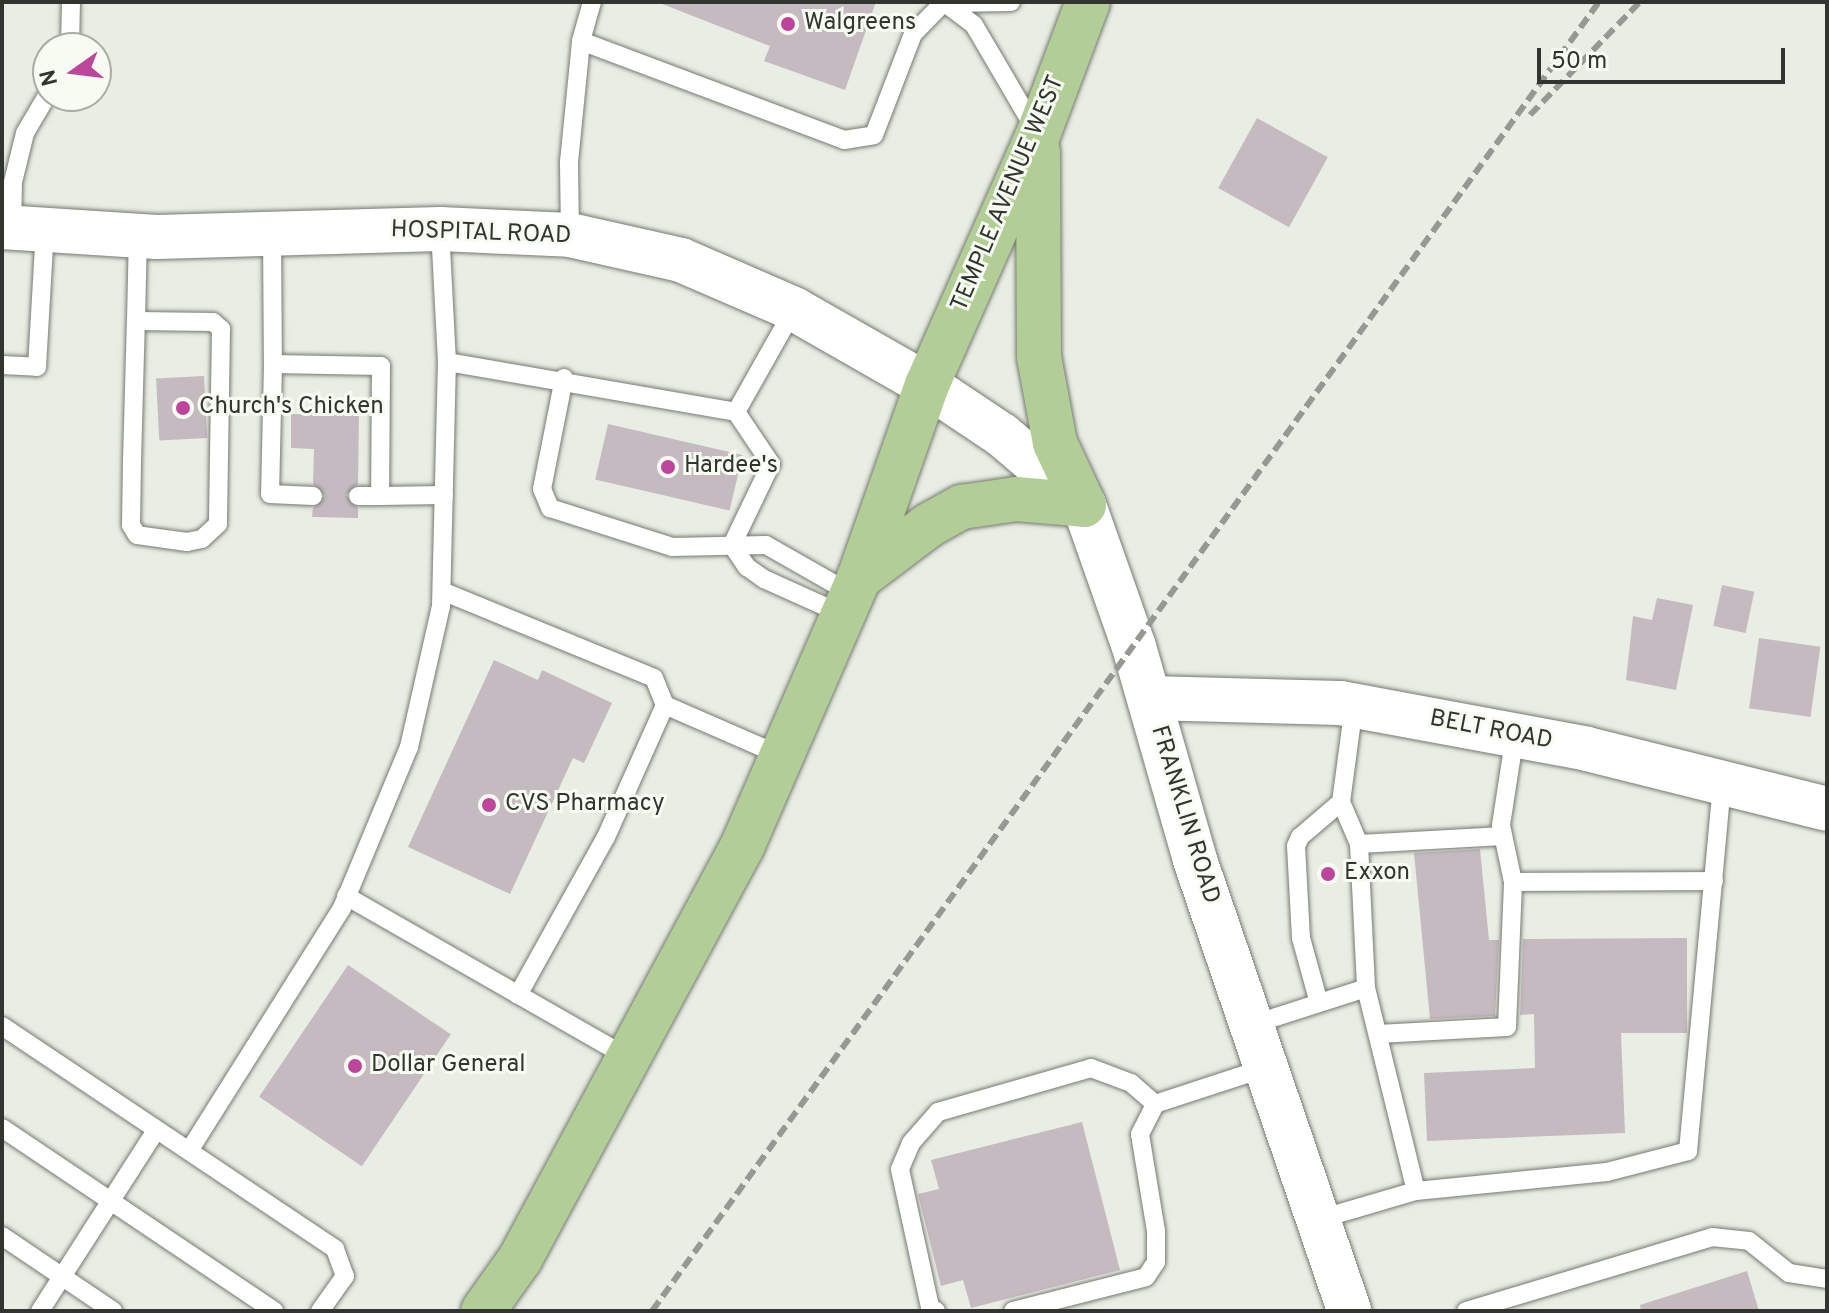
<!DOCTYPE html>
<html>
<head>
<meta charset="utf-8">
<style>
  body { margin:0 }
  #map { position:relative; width:1829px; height:1313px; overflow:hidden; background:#e9eee4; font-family:Overpass,sans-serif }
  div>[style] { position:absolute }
  .building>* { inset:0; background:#c5bac0; transform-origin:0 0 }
  .roads { filter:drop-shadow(0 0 2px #757a71) drop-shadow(0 0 2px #757a71) }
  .service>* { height:18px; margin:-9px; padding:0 9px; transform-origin:9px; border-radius:9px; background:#fff }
  .tertiary>* { height:44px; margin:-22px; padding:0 22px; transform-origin:22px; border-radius:22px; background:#fff }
  .secondary>* { height:44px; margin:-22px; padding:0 22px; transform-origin:22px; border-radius:22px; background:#fff }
  .primary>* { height:44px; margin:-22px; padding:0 22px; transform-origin:22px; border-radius:22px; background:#b3cd97 }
  .rail>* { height:6px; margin-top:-3px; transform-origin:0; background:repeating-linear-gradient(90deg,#959992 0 12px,transparent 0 18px) }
  .dots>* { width:22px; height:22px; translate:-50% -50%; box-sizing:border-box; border:4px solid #f6fcf1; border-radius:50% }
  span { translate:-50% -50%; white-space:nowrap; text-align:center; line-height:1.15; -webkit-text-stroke:6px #f6fcf1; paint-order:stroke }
  .poi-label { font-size:24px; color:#323430 }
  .left { translate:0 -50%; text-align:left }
  .street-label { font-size:24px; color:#323430 }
  .frame { position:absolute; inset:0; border:4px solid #323430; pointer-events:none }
  .north { position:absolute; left:32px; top:32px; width:80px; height:80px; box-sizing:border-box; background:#f6fcf1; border:2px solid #a8aca4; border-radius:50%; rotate:256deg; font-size:22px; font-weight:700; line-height:32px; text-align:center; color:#323430 }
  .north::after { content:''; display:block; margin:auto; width:28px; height:36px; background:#bd469c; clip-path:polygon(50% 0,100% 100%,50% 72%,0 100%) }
  .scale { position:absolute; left:1537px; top:48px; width:248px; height:36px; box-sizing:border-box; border:4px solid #323430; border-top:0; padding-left:10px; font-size:24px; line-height:28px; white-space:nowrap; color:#323430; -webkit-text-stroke:6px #f6fcf1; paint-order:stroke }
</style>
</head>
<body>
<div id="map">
  <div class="building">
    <div style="clip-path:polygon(657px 2px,876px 2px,845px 90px,764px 61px,770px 46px)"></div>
    <div style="left:1257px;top:118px;width:81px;height:80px;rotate:29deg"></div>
    <div style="left:204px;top:376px;width:62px;height:48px;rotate:87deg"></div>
    <div style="clip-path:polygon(291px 414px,359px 415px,358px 484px,346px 495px,358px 508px,358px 518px,312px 517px,313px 508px,325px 496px,313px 484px,314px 449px,291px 448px)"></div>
    <div style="left:608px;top:424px;width:138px;height:57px;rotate:13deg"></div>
    <div style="left:1722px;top:585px;width:33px;height:42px;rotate:12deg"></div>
    <div style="clip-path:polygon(1657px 598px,1693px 605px,1676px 690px,1626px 680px,1633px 616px,1652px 620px)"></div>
    <div style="left:1759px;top:638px;width:62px;height:71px;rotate:8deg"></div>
    <div style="clip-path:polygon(494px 660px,538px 680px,542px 670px,612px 703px,584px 763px,573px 758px,510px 894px,408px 847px)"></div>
    <div style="clip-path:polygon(1480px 849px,1489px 940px,1499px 940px,1495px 1016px,1430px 1019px,1414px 853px)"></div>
    <div style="clip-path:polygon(1687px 938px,1687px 1033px,1621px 1033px,1625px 1133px,1427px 1141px,1424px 1073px,1535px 1068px,1534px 1014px,1520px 1015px,1523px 939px)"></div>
    <div style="left:348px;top:965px;width:124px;height:159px;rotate:34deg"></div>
    <div style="clip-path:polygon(1082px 1122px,1120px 1270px,971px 1308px,963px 1280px,941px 1286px,918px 1194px,939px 1189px,931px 1160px)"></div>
    <div style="clip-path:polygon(1747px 1271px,1759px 1311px,1641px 1311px,1640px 1305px)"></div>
  </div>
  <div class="roads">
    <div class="service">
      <div style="left:592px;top:2px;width:41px;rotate:105.8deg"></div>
      <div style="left:581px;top:41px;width:281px;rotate:20.6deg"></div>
      <div style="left:844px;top:140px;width:30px;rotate:-9deg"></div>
      <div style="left:874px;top:135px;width:108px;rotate:-68.9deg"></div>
      <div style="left:913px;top:34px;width:45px;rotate:-45.9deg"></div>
      <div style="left:945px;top:3px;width:36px;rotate:37deg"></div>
      <div style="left:974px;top:25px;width:121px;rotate:59.6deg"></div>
      <div style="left:948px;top:3px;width:63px;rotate:-0.9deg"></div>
      <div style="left:70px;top:48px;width:46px;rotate:-88.8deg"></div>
      <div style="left:12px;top:227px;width:45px;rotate:-88.7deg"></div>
      <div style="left:13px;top:182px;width:50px;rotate:-76.2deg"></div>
      <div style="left:25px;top:133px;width:45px;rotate:-59.5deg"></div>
      <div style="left:272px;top:233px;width:131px;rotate:89.6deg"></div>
      <div style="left:273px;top:364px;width:108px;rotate:1.1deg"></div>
      <div style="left:381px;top:366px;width:130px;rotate:90.4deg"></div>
      <div style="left:380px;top:496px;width:64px;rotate:-0.9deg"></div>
      <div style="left:570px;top:235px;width:73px;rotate:-90.8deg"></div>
      <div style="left:569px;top:162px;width:122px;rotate:-84.3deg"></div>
      <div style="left:136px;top:321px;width:77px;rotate:0.7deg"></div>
      <div style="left:213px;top:322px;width:11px;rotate:41deg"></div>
      <div style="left:221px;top:329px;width:195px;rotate:90.9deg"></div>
      <div style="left:218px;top:524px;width:22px;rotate:137deg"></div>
      <div style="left:202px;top:539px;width:15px;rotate:169deg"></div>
      <div style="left:187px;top:542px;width:50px;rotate:-172deg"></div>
      <div style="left:137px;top:535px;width:12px;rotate:-121deg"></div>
      <div style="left:131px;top:525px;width:64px;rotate:-89.1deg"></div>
      <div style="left:132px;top:461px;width:140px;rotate:-88.4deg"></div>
      <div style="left:136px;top:321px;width:85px;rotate:-88.7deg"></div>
      <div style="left:447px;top:362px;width:293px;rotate:9.8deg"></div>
      <div style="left:736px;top:412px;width:118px;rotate:-60.6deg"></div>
      <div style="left:273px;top:364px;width:130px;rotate:91.3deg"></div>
      <div style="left:270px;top:494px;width:43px;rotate:2.7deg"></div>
      <div style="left:2px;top:365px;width:35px;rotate:3deg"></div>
      <div style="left:37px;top:367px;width:137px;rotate:-86.7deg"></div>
      <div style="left:564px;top:378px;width:113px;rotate:101.2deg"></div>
      <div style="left:542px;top:489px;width:21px;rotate:67deg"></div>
      <div style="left:550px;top:508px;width:128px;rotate:17.7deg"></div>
      <div style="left:672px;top:547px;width:94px;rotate:-1.2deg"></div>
      <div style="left:766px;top:545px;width:99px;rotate:29.7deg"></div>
      <div style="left:358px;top:496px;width:22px"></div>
      <div style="left:732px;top:545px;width:90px;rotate:-64.3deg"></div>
      <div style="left:771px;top:464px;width:63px;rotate:-123.9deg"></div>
      <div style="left:732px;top:545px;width:27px;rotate:56deg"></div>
      <div style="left:747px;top:567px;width:21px;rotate:35deg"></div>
      <div style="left:764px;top:579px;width:85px;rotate:24.2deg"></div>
      <div style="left:442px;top:591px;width:229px;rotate:22.3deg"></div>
      <div style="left:654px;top:678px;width:29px;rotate:68deg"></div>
      <div style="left:665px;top:705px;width:128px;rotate:23.6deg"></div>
      <div style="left:1354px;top:705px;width:98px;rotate:97.6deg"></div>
      <div style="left:1341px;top:802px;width:46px;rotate:66.8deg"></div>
      <div style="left:1359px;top:844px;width:144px;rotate:87.2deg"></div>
      <div style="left:1366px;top:988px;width:209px;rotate:76.2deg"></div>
      <div style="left:1359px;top:844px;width:144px;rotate:-3.2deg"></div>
      <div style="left:1513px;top:882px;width:58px;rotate:-101.9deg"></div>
      <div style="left:1501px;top:825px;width:91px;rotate:-81.2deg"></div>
      <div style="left:346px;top:896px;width:326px;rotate:29.8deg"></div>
      <div style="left:518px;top:995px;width:181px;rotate:-60.9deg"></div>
      <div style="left:606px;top:837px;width:145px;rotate:-65.9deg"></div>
      <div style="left:1319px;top:1003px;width:67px;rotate:-105.5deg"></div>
      <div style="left:1301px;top:938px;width:92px;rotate:-93.1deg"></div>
      <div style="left:1296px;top:846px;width:10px;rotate:-66deg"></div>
      <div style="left:1300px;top:837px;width:54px;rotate:-40.5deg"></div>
      <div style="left:1251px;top:1025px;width:121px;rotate:-17.8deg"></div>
      <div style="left:2px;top:1026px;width:401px;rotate:33.8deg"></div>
      <div style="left:335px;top:1249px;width:29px;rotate:70deg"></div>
      <div style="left:345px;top:1276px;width:43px;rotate:125.5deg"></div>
      <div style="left:1378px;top:1034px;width:129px;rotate:-3.1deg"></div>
      <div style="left:1507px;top:1027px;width:145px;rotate:-87.6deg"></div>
      <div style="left:1513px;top:882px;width:201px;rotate:-0.3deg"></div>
      <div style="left:2px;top:1128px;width:328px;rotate:33.9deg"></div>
      <div style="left:189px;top:1151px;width:287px;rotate:-57.8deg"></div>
      <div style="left:342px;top:908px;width:174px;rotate:-67.4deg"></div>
      <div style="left:409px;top:747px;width:145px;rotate:-77.2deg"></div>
      <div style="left:441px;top:606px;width:244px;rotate:-88.6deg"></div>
      <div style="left:447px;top:362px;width:133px;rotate:-93deg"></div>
      <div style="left:1320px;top:1219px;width:100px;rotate:-16.3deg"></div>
      <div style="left:1416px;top:1191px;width:192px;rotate:-5.7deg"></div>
      <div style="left:1607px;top:1172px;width:84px;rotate:-14.5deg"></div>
      <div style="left:1688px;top:1151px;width:370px;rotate:-84.7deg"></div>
      <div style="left:2px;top:1236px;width:134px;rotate:34deg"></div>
      <div style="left:40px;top:1311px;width:215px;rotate:-57.3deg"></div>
      <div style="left:936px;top:1311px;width:7px;rotate:-146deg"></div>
      <div style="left:930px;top:1307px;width:141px;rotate:-102.3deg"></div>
      <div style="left:900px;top:1169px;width:28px;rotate:-67deg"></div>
      <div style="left:911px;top:1143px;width:41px;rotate:-48.9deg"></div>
      <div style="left:938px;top:1112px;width:159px;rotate:-16deg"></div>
      <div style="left:1091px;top:1068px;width:43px;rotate:20.6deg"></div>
      <div style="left:1131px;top:1083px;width:32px;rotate:41deg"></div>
      <div style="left:1013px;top:1311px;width:137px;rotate:-14.3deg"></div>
      <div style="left:1146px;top:1277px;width:18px;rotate:-56deg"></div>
      <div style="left:1156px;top:1262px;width:31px;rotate:-90deg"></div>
      <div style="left:1156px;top:1231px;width:98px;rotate:-99.4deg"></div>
      <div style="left:1140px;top:1134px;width:34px;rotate:-63deg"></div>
      <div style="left:1155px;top:1104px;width:116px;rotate:-18.1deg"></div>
      <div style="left:1466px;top:1311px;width:257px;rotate:-16.7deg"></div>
      <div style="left:1712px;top:1237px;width:37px;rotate:6deg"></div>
      <div style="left:1749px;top:1241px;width:51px;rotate:38.7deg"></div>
      <div style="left:1789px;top:1273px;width:38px;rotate:9deg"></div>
    </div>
    <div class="tertiary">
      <div style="left:2px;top:227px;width:155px;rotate:3.7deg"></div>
      <div style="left:157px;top:237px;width:283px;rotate:-1.6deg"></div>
      <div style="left:440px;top:229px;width:130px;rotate:2.6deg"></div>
      <div style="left:570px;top:235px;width:114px;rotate:12.7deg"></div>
      <div style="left:681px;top:260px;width:123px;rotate:23.4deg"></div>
      <div style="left:794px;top:309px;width:153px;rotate:29.7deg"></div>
      <div style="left:1149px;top:698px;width:191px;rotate:1.5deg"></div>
      <div style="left:1340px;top:703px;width:251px;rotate:10.5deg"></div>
      <div style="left:1587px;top:749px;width:247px;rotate:14deg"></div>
    </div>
    <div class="secondary">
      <div style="left:927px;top:385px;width:90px;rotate:33.7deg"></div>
      <div style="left:1002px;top:435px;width:108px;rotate:40.5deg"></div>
      <div style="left:1084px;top:505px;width:151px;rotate:70.6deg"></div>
      <div style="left:1134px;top:647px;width:222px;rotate:74deg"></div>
      <div style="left:1195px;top:860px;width:477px;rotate:71.1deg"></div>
    </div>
    <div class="primary">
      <div style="left:859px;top:578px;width:88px;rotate:-37.1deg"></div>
      <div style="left:929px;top:525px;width:38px;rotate:-29deg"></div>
      <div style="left:962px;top:507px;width:55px;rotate:-8.4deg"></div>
      <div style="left:1016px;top:499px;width:68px;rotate:5deg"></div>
      <div style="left:1084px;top:505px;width:68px;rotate:-115.1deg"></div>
      <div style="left:1055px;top:443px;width:87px;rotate:-100.5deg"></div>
      <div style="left:1039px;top:357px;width:206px;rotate:-90.3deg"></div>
      <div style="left:483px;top:1311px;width:64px;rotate:-54.6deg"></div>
      <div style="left:520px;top:1259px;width:468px;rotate:-61.7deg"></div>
      <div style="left:742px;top:847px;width:293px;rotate:-66.5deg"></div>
      <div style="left:859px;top:578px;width:205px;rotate:-70.6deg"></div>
      <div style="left:927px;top:385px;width:274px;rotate:-66.1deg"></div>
      <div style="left:1038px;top:135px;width:142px;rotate:-69.4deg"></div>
    </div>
  </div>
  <div class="rail">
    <div style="left:1530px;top:115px;width:158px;rotate:-45.8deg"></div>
    <div style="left:652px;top:1311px;width:1616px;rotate:-54.12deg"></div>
  </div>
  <div class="dots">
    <div style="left:788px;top:24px;background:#bd469c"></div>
    <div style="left:183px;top:408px;background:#bd469c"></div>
    <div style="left:668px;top:467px;background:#bd469c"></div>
    <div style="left:489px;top:805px;background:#bd469c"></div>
    <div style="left:1328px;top:874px;background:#bd469c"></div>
    <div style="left:355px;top:1066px;background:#bd469c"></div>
  </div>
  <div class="poi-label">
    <span class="left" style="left:804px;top:24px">Walgreens</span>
    <span class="left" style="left:199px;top:408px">Church's Chicken</span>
    <span class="left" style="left:684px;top:467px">Hardee's</span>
    <span class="left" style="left:505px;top:805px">CVS Pharmacy</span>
    <span class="left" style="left:1344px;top:874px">Exxon</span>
    <span class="left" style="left:371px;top:1066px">Dollar General</span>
  </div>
  <div class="street-label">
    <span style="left:1009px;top:194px;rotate:-67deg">TEMPLE AVENUE WEST</span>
    <span style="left:481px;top:234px;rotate:2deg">HOSPITAL ROAD</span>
    <span style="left:1491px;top:731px;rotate:11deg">BELT ROAD</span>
    <span style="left:1184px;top:815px;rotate:73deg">FRANKLIN ROAD</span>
  </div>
  <div class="frame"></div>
  <div class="north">N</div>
  <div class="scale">50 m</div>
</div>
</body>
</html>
